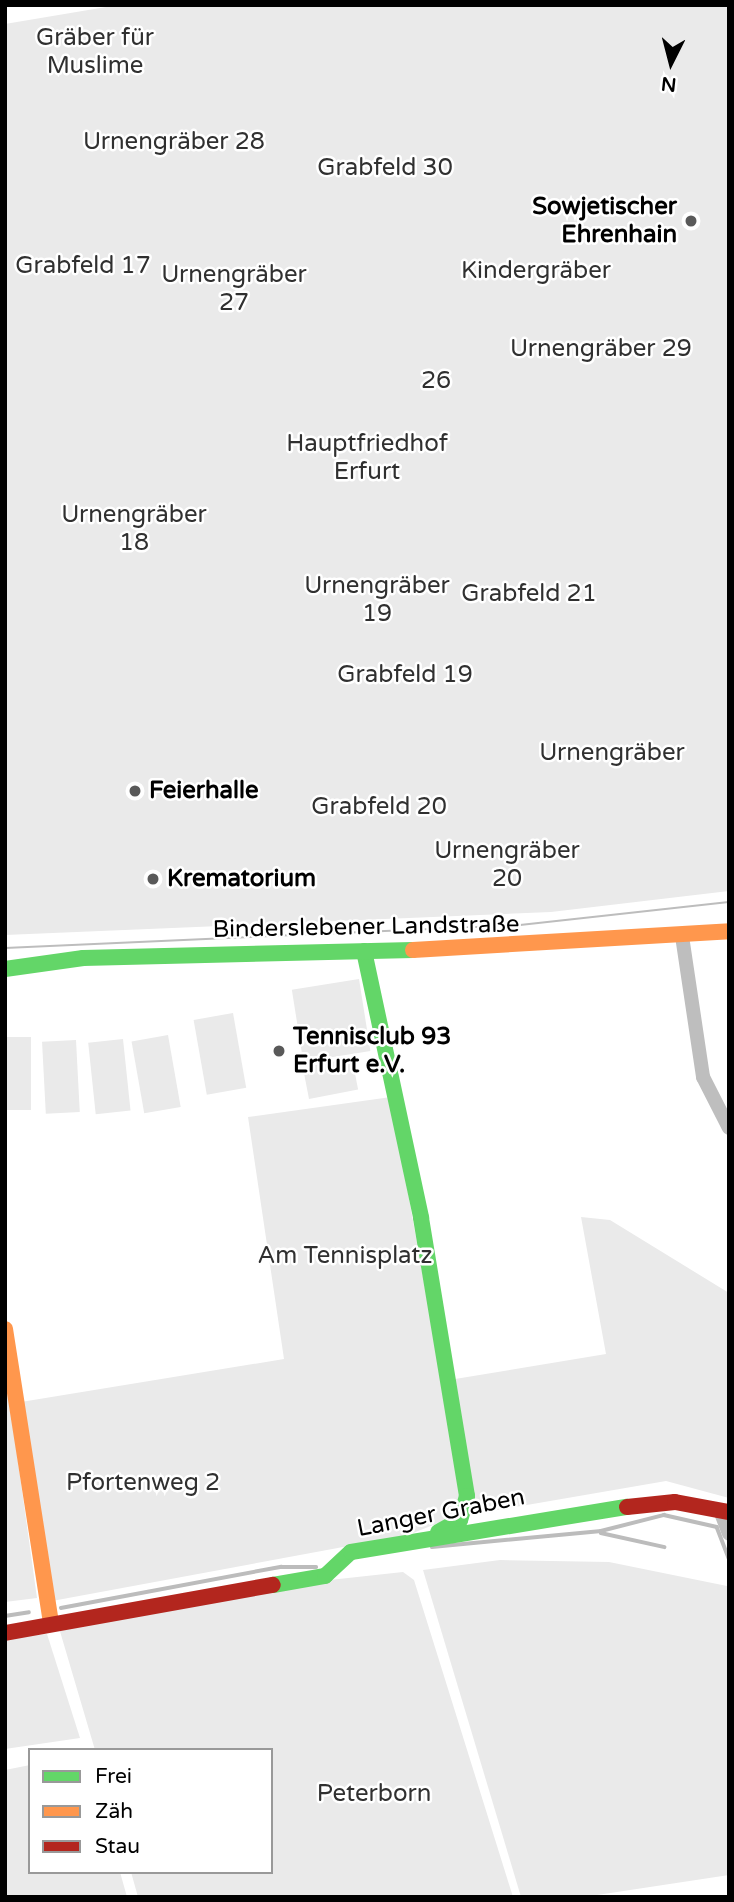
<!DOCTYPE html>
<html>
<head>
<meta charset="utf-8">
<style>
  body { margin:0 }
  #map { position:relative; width:734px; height:1902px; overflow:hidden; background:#fff; font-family:"Varela Round",sans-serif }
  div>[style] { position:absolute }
  .green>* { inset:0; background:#eaeaea; transform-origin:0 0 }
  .stream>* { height:3.5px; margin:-1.75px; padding:0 1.75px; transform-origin:1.75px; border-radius:1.75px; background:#bcbcbc }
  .street>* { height:14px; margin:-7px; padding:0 7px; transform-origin:7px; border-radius:7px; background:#bebebe }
  .fast>* { height:16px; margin:-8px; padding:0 8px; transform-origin:8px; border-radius:8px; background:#63d668 }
  .slow>* { height:16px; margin:-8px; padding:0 8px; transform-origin:8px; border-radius:8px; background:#ff974d }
  .jam>* { height:16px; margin:-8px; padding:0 8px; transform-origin:8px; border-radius:8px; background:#b3261e }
  .tram>* { height:2px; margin:-1px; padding:0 1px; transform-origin:1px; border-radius:1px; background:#bdbdbd }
  .dots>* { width:19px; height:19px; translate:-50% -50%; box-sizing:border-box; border:4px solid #fff; border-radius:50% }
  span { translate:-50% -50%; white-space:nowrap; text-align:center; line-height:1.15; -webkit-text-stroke:5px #fff; paint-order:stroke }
  .park-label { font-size:24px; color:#303030 }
  .poi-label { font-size:24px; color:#000; font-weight:700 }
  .right { translate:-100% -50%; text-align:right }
  .left { translate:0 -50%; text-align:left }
  .street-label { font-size:24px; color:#000 }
  .frame { position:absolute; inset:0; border:7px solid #000; pointer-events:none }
  .legend { position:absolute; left:28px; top:1748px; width:245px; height:126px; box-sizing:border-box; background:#fff; border:2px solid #999; margin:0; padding:9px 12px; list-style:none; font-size:21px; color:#000 }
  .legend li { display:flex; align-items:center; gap:14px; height:35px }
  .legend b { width:35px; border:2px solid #999 }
  .north { position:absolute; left:636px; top:28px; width:70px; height:70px; -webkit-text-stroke:5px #fff; paint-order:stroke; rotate:186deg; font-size:19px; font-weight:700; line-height:28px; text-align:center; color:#000 }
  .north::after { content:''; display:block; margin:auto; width:24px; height:32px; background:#000; clip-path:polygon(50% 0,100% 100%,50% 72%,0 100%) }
</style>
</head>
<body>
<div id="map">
  <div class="green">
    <div style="clip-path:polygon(118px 5px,729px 5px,729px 891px,551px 912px,5px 935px,5px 24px)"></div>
    <div style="left:359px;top:979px;width:73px;height:68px;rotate:81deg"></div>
    <div style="left:233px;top:1013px;width:76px;height:40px;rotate:80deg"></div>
    <div style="left:168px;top:1035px;width:73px;height:37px;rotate:80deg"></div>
    <div style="left:5px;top:1037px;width:26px;height:73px"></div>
    <div style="left:123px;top:1039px;width:72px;height:35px;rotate:84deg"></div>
    <div style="left:76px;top:1040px;width:72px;height:34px;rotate:87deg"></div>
    <div style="left:352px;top:1058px;width:32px;height:50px;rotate:79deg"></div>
    <div style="clip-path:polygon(391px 1097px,462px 1496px,456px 1516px,408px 1535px,52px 1601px,21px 1402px,284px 1359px,248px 1117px)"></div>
    <div style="clip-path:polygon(581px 1217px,610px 1220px,729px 1293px,729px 1498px,666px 1481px,474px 1514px,455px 1379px,606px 1354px)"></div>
    <div style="clip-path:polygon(5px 1368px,37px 1598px,5px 1602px)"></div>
    <div style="clip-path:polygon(500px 1560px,609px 1562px,727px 1586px,729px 1875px,584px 1897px,521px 1897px,423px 1570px)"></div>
    <div style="clip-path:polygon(403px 1572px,414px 1580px,513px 1897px,138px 1897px,131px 1872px,271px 1872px,271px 1750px,95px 1750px,59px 1628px,246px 1589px)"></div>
    <div style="clip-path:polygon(47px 1634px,80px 1738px,5px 1749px,5px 1638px)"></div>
    <div style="clip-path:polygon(30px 1765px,30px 1872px,120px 1872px,127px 1897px,5px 1897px,5px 1770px)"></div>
  </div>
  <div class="stream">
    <div style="left:601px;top:1533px;width:65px;rotate:12.5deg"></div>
    <div style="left:432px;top:1547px;width:170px;rotate:-5.4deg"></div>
    <div style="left:601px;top:1531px;width:65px;rotate:-14.3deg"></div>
    <div style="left:664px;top:1515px;width:54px;rotate:12.8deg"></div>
    <div style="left:717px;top:1527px;width:33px;rotate:69deg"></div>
    <div style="left:61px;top:1608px;width:224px;rotate:-10.6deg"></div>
    <div style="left:281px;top:1567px;width:35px"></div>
    <div style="left:5px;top:1616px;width:24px;rotate:-9deg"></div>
  </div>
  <div class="street">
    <div style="left:682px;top:936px;width:143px;rotate:81.5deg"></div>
    <div style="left:703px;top:1077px;width:57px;rotate:63deg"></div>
    <div style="left:721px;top:1513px;width:22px;rotate:69deg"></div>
  </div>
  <div class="fast">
    <div style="left:364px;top:951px;width:273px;rotate:77.9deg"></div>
    <div style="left:421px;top:1218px;width:282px;rotate:80.6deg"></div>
    <div style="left:467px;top:1496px;width:25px;rotate:106deg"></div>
    <div style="left:460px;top:1520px;width:25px;rotate:151deg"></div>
    <div style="left:5px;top:969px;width:79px;rotate:-8deg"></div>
    <div style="left:83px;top:958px;width:330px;rotate:-1.4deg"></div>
    <div style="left:273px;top:1585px;width:53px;rotate:-9.8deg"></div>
    <div style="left:325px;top:1576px;width:35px;rotate:-43deg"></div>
    <div style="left:351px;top:1552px;width:280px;rotate:-9.3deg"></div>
  </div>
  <div class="slow">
    <div style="left:413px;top:950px;width:317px;rotate:-3.4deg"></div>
    <div style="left:5px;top:1329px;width:298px;rotate:81.1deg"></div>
  </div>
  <div class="jam">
    <div style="left:627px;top:1507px;width:48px;rotate:-5.9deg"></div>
    <div style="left:675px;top:1502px;width:55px;rotate:10.5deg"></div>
    <div style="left:5px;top:1633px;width:272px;rotate:-10.2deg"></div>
  </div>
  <div class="tram">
    <div style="left:5px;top:948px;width:516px;rotate:-2.56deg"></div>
    <div style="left:520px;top:925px;width:210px;rotate:-6.3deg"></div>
  </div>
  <div class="dots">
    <div style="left:691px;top:221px;background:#595959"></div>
    <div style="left:135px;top:791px;background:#595959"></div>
    <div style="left:153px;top:879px;background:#595959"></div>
    <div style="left:279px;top:1051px;background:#595959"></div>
  </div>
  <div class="park-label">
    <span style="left:95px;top:52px">Gräber für<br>Muslime</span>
    <span style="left:174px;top:142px">Urnengräber 28</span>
    <span style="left:385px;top:168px">Grabfeld 30</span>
    <span style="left:83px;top:266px">Grabfeld 17</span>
    <span style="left:536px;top:271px">Kindergräber</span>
    <span style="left:234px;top:289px">Urnengräber<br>27</span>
    <span style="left:601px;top:349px">Urnengräber 29</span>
    <span style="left:436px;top:381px">26</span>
    <span style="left:367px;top:458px">Hauptfriedhof<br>Erfurt</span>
    <span style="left:134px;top:529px">Urnengräber<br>18</span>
    <span style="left:377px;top:600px">Urnengräber<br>19</span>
    <span style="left:529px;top:594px">Grabfeld 21</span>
    <span style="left:405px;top:675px">Grabfeld 19</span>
    <span style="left:612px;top:753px">Urnengräber</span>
    <span style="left:379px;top:807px">Grabfeld 20</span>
    <span style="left:507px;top:865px">Urnengräber<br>20</span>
    <span style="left:345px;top:1256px">Am Tennisplatz</span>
    <span style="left:143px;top:1483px">Pfortenweg 2</span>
    <span style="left:374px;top:1794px">Peterborn</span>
  </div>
  <div class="poi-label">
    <span class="right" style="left:677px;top:221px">Sowjetischer<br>Ehrenhain</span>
    <span class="left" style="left:149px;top:791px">Feierhalle</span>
    <span class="left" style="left:167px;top:879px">Krematorium</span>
    <span class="left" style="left:293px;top:1051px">Tennisclub 93<br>Erfurt e.V.</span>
  </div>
  <div class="street-label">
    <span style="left:366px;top:927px;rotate:-1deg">Binderslebener Landstraße</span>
    <span style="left:441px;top:1513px;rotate:-11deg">Langer Graben</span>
  </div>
  <div class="frame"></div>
  <ul class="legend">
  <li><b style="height:9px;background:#63d668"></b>Frei</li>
  <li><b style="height:9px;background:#ff974d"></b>Zäh</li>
  <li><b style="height:9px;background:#b3261e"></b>Stau</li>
  </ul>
  <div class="north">N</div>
</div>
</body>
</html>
